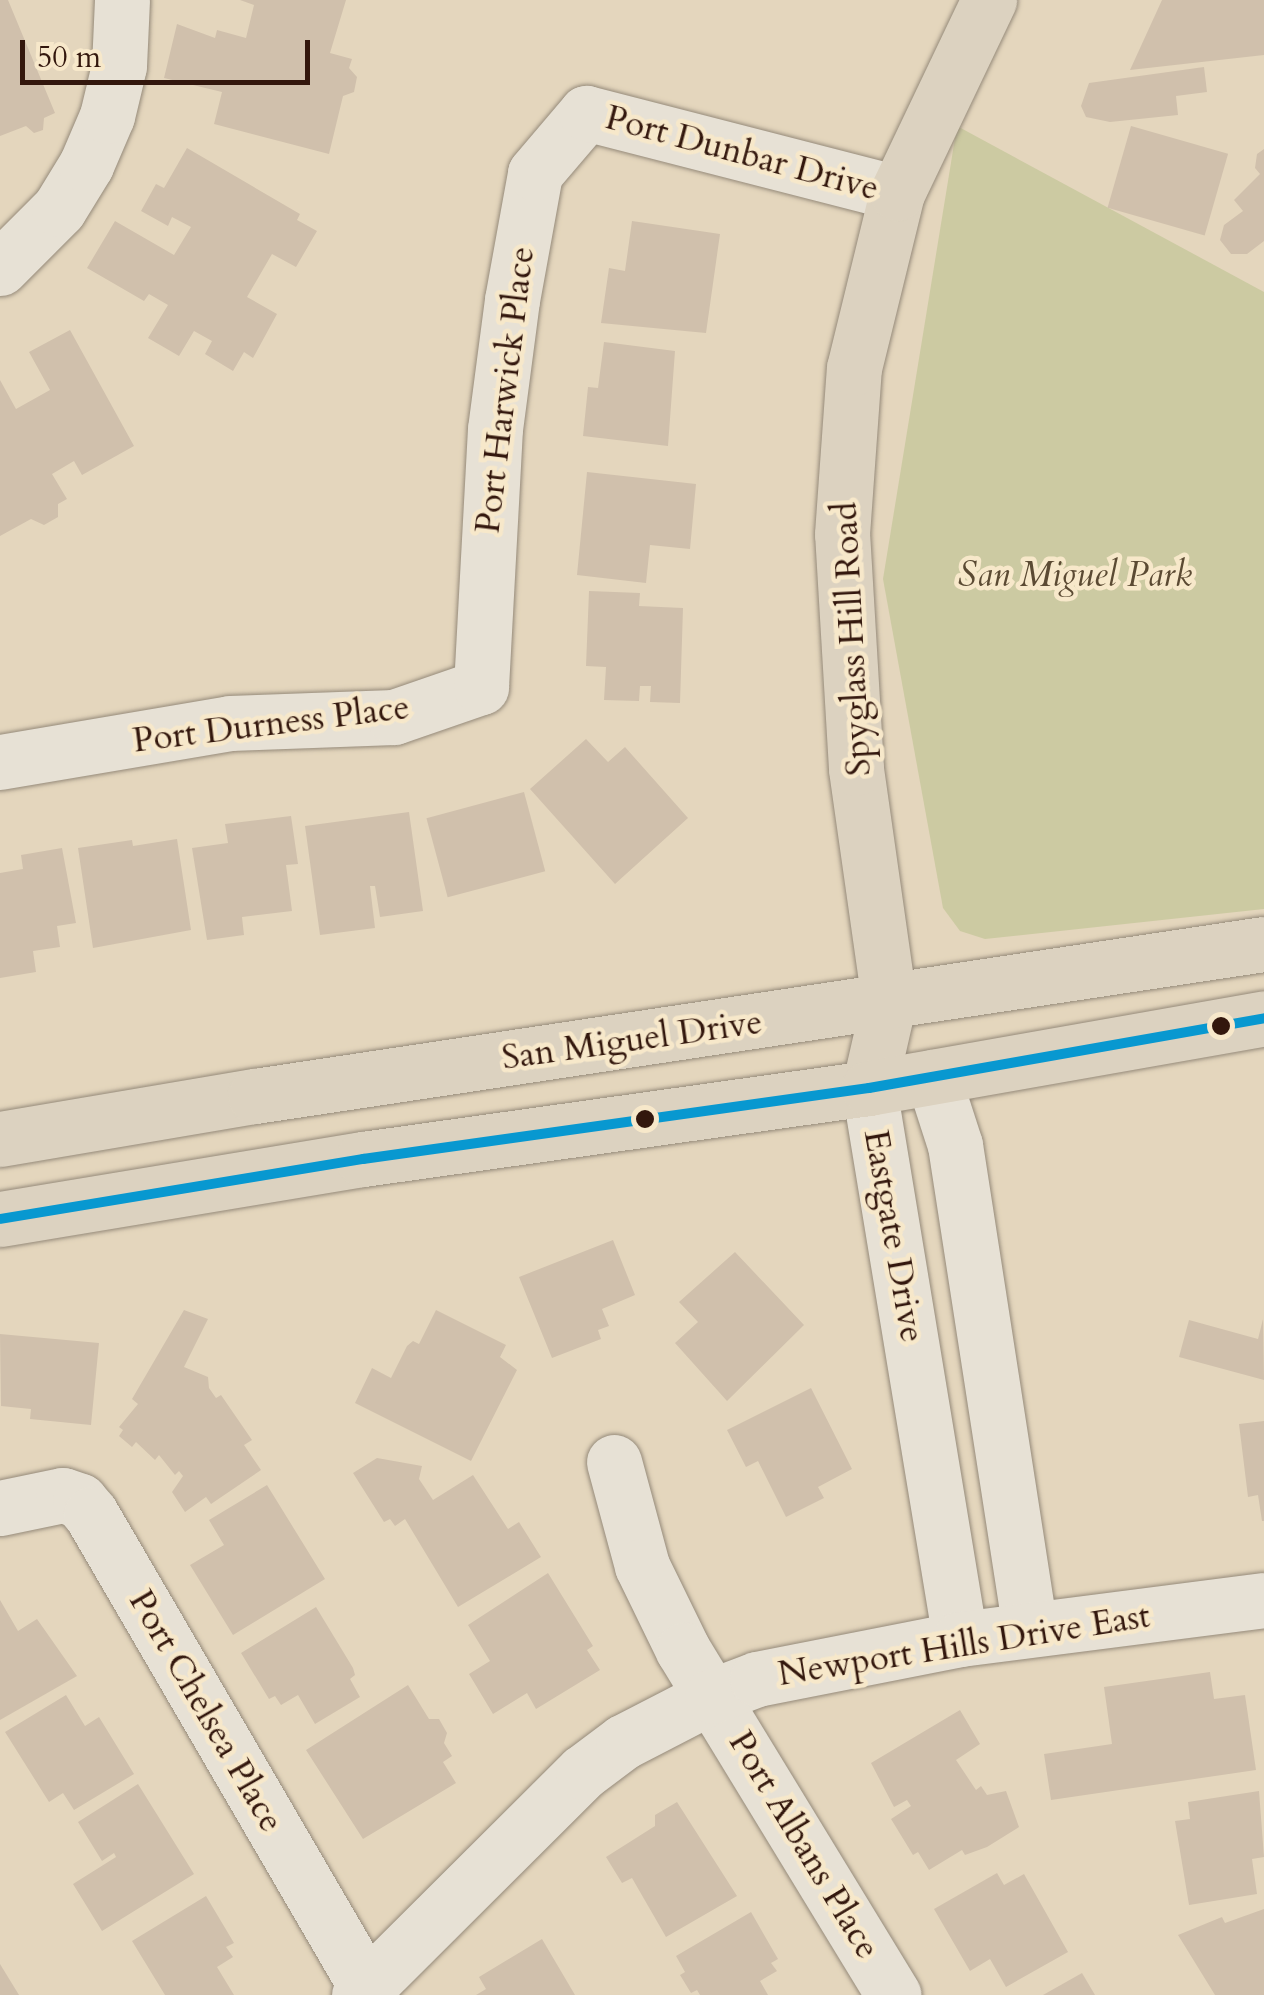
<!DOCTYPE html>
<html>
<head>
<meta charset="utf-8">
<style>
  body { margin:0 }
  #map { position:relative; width:1264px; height:1995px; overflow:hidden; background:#e4d6bd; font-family:Cardo,serif }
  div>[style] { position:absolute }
  .green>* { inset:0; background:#cccaa2 }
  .building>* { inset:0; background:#d0c0ac; transform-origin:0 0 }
  .roads { filter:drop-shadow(0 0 2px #958a7a) drop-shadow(0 0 2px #958a7a) }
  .minor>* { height:55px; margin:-27.5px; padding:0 27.5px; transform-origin:27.5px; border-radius:27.5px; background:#e7e1d5 }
  .major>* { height:55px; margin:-27.5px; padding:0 27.5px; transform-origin:27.5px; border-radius:27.5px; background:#dcd2c0 }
  .bus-1>* { height:10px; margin:-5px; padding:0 5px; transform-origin:5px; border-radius:5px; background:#0898d0 }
  .dots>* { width:28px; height:28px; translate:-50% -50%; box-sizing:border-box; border:5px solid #f7e8ca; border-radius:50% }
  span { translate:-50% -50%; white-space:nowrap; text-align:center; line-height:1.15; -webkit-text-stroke:9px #f7e8ca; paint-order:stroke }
  .street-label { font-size:35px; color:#33170d }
  .park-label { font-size:35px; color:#5b4a33; font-style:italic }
  .scale { position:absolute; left:20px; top:40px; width:290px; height:45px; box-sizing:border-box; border:5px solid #33170d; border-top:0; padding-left:12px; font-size:30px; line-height:35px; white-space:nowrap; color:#33170d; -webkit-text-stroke:8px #f7e8ca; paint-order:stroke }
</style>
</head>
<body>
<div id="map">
  <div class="green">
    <div style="clip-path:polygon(957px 126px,1264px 292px,1264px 909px,985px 939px,960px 931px,943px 908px,883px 579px)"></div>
  </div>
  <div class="building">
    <div style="clip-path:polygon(0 0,8px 0,55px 113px,44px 118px,43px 130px,34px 133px,26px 126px,0 136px)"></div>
    <div style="clip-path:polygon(240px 0,346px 0,330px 53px,352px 59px,349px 68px,357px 77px,354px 92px,343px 96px,329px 154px,214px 124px,222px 92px,164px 78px,177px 24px,215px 38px,217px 30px,246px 38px,254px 5px)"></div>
    <div style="clip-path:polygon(1162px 0,1264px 0,1264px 55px,1130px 70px)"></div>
    <div style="clip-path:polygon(1204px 67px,1207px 92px,1176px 96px,1178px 115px,1110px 122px,1086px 117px,1081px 106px,1089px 83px)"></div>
    <div style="left:1131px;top:126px;width:101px;height:85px;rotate:16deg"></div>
    <div style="clip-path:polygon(187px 148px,300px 214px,297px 220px,317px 231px,296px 267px,272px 254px,247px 297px,277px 314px,253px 358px,244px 352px,233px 371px,205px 354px,212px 341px,194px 331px,179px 356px,148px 338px,168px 305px,149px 294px,144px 301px,87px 268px,115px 221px,174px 255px,191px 227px,172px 217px,168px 226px,141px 211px,156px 184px,164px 188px)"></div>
    <div style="clip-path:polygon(1264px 149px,1264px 241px,1247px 254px,1231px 254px,1220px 240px,1224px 225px,1243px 211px,1234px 200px,1260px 174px,1255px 168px,1257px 154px)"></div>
    <div style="clip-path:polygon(632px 221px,720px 234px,706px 333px,601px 323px,609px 268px,625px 271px)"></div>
    <div style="clip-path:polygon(70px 330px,134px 446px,82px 475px,74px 461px,52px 474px,67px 499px,58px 504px,58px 517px,44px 525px,31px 519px,0 536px,0 380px,16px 409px,50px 390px,29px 352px)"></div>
    <div style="clip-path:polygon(604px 342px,675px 351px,668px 446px,583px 436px,588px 387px,598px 388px)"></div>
    <div style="clip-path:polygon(587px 472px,696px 484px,690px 549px,650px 545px,646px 583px,577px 575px)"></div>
    <div style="clip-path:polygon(589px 591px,640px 593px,639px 606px,683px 608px,680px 703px,650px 702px,651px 686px,640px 686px,639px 701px,604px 700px,606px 667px,586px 666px)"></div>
    <div style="clip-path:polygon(586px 739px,608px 762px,625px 747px,688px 818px,615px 884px,530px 789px)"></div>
    <div style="left:524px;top:792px;width:82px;height:101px;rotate:75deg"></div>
    <div style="clip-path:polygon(409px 812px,423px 911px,380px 917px,375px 886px,370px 886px,375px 928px,320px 935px,305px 826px)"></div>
    <div style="clip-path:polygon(291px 816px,298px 864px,286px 865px,292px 911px,242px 917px,244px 935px,207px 940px,192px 848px,228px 843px,225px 824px)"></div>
    <div style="clip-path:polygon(177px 839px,191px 930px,93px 948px,78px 848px,132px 840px,133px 846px)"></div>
    <div style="clip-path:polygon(62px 848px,76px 923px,57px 926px,60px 947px,33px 951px,36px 972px,0 978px,0 873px,23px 869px,21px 855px)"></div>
    <div style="clip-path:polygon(613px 1240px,635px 1295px,602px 1309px,609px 1326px,598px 1330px,601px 1339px,552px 1358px,519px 1277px)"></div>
    <div style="clip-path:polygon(735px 1252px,804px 1325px,727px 1401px,675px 1343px,698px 1322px,679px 1302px)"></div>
    <div style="clip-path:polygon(184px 1310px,208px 1319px,184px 1367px,208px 1377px,209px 1388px,216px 1398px,221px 1395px,252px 1440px,244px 1445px,261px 1470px,211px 1504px,206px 1497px,185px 1512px,172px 1492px,183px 1476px,179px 1471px,175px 1475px,159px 1455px,155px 1460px,136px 1442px,132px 1447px,119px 1436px,123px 1430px,119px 1427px,138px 1404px,132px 1399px)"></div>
    <div style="clip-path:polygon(436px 1310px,506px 1345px,500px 1357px,517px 1370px,471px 1461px,355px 1403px,372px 1368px,391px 1378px,407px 1346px,413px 1341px,419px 1344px)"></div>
    <div style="clip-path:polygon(1263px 1319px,1264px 1380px,1179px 1357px,1189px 1320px,1258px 1339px)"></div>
    <div style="clip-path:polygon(0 1334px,99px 1343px,91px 1425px,30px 1419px,31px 1409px,1px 1406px)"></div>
    <div style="clip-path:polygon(811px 1388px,852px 1469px,818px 1487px,824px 1498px,786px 1517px,758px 1461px,746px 1467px,727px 1430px)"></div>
    <div style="clip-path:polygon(1264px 1421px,1264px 1521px,1262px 1521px,1258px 1495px,1248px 1497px,1239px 1424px)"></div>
    <div style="clip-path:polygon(377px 1458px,422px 1466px,419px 1479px,433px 1500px,473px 1475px,508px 1529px,519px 1522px,541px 1557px,458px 1607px,405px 1519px,395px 1526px,390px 1519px,384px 1522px,353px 1473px)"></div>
    <div style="clip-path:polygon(267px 1485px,325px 1579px,233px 1635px,190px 1565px,224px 1545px,209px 1520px)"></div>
    <div style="clip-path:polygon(548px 1573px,593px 1646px,587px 1650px,600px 1670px,536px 1709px,527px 1693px,493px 1714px,469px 1674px,490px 1661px,468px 1625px)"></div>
    <div style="clip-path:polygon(0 1600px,18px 1631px,37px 1619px,77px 1676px,0 1720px)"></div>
    <div style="clip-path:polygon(316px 1607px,353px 1668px,355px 1675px,350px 1679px,360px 1697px,315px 1724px,298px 1695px,281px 1705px,275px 1696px,269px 1699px,241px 1653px)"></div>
    <div style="clip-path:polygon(1210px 1672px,1214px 1699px,1245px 1695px,1256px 1770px,1051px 1800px,1044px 1754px,1112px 1744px,1104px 1687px)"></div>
    <div style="clip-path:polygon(408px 1685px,429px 1719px,439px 1719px,447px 1733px,444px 1743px,452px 1756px,443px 1762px,456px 1783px,363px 1839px,306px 1750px)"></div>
    <div style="clip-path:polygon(66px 1695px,85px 1726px,99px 1717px,134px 1774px,74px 1810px,63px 1793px,49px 1802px,5px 1732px)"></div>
    <div style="clip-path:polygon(960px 1710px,980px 1744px,956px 1760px,976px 1790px,981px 1786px,987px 1795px,1006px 1791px,1019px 1827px,987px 1847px,965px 1855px,962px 1850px,929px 1870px,918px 1852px,913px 1855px,891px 1819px,911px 1806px,907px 1800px,894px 1807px,871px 1763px)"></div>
    <div style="clip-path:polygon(138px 1784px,194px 1874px,102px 1931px,73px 1884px,116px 1857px,114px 1853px,102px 1861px,78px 1822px)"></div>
    <div style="clip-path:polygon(1259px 1791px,1264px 1857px,1252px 1859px,1257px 1894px,1189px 1905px,1175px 1821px,1190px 1819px,1188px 1802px)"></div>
    <div style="clip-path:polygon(677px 1802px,737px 1896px,666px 1937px,632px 1878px,622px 1883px,606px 1857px,655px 1826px,655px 1815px)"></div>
    <div style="clip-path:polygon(997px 1873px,1004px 1885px,1024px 1874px,1068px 1952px,1006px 1987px,990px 1959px,970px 1971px,934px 1909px)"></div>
    <div style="clip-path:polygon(206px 1896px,234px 1943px,226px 1947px,233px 1957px,217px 1967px,234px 1995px,165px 1995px,132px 1941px)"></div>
    <div style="clip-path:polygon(1264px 1909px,1264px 1995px,1215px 1995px,1178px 1935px,1222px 1917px,1225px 1923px)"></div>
    <div style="clip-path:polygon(751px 1912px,778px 1959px,771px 1963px,777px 1971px,760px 1981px,768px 1995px,700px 1995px,697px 1990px,691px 1993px,680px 1975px,685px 1972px,676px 1956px)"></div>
    <div style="clip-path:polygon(542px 1939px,575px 1995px,476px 1995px,486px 1989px,479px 1977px)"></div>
    <div style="clip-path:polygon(0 1964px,19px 1995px,0 1995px)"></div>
    <div style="clip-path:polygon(1082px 1973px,1095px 1995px,1043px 1995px)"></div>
  </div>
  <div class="roads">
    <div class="minor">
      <div style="left:0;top:268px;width:83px;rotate:-45deg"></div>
      <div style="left:59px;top:209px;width:52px;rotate:-58.5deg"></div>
      <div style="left:86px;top:165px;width:53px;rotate:-66.8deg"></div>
      <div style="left:107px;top:116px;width:51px;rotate:-76.5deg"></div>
      <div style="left:119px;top:66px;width:66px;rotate:-87.4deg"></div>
      <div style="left:0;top:762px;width:233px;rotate:-9.6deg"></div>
      <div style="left:230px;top:723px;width:164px;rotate:-2.1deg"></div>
      <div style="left:394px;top:717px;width:92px;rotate:-19deg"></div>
      <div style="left:481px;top:687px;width:258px;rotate:-86.9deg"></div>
      <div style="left:495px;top:429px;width:130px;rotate:-82.5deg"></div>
      <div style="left:512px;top:300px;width:129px;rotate:-79.7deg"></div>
      <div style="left:535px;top:173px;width:79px;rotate:-49.6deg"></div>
      <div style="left:586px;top:113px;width:321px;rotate:14.4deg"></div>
      <div style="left:933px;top:1077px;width:71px;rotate:72.1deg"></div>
      <div style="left:955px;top:1145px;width:490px;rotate:81.2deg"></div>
      <div style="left:869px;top:1088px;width:558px;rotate:80.62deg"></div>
      <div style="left:614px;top:1462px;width:108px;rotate:74.9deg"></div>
      <div style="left:642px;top:1566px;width:93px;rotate:64deg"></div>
      <div style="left:683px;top:1650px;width:404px;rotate:58.6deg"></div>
      <div style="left:0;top:1508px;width:64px;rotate:-11.7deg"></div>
      <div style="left:63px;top:1495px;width:18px;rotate:19deg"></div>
      <div style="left:80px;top:1501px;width:17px;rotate:50deg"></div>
      <div style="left:91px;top:1514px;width:557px;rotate:59.8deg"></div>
      <div style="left:359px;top:1995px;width:316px;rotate:-44.9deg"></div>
      <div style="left:583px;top:1772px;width:50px;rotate:-36.9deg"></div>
      <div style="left:623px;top:1742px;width:100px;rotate:-27.3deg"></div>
      <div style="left:712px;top:1696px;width:48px;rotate:-20.7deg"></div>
      <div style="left:757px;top:1679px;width:207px;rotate:-11.1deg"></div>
      <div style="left:960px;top:1639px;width:306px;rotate:-7.3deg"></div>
    </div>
    <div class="major">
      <div style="left:869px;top:1088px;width:89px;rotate:-77.1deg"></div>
      <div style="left:889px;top:1001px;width:235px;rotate:-98.1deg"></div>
      <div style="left:856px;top:768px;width:234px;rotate:-93.4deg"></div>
      <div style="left:842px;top:534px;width:166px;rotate:-85.9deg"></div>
      <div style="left:854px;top:368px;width:180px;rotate:-76.2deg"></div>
      <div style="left:897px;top:193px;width:214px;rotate:-64.5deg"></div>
      <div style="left:0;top:1139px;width:259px;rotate:-9.6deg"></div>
      <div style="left:255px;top:1096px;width:1020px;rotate:-8.57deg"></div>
      <div style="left:0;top:1219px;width:368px;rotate:-9.4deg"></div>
      <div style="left:363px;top:1159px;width:511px;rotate:-7.99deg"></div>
      <div style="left:869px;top:1088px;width:401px;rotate:-10deg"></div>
    </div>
  </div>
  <div class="bus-1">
    <div style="left:0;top:1219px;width:368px;rotate:-9.4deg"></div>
    <div style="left:363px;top:1159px;width:511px;rotate:-7.99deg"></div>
    <div style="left:869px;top:1088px;width:401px;rotate:-10deg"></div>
  </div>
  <div class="dots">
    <div style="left:1221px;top:1026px;background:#33170d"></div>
    <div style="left:645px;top:1119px;background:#33170d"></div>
  </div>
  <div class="street-label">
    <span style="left:742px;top:153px;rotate:15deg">Port Dunbar Drive</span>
    <span style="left:505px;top:390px;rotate:-83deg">Port Harwick Place</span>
    <span style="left:852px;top:639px;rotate:-93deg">Spyglass Hill Road</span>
    <span style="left:271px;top:724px;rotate:-7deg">Port Durness Place</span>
    <span style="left:632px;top:1040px;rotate:-8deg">San Miguel Drive</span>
    <span style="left:894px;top:1236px;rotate:80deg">Eastgate Drive</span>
    <span style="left:964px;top:1645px;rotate:-9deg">Newport Hills Drive East</span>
    <span style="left:206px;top:1711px;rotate:60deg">Port Chelsea Place</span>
    <span style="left:804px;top:1845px;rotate:59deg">Port Albans Place</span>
  </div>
  <div class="park-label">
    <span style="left:1075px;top:575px">San Miguel Park</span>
  </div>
  <div class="scale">50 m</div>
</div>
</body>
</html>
